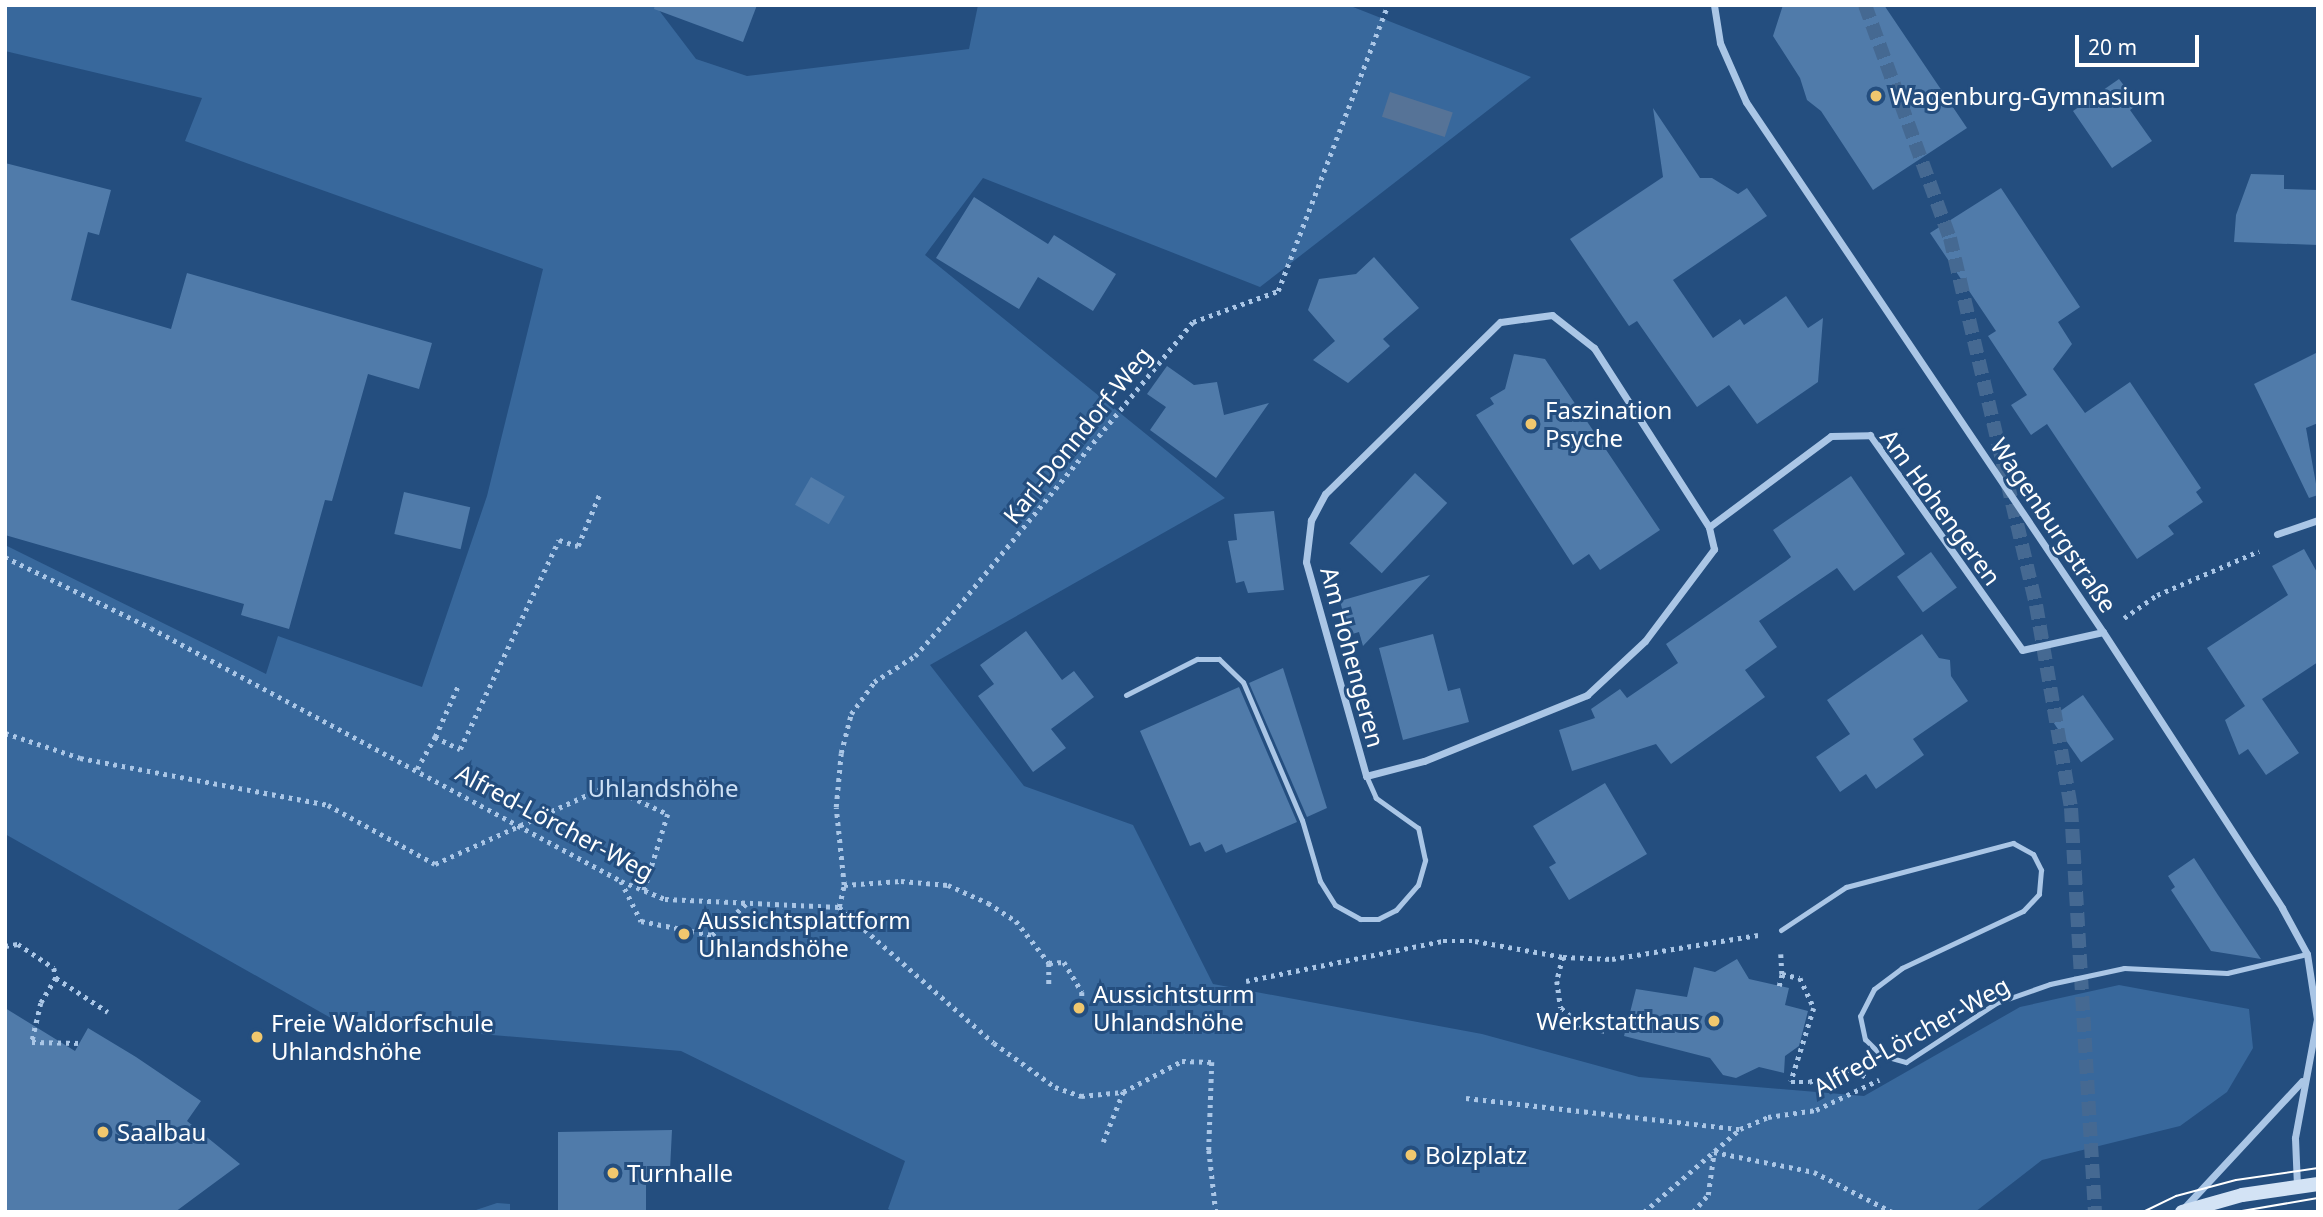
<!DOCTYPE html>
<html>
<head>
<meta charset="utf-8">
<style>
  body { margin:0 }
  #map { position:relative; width:2323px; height:1217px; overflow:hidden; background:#244e7f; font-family:"Noto Sans",sans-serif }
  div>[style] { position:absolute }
  .green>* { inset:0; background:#38689c }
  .water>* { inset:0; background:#567397; transform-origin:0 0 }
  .building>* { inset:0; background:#507baa; transform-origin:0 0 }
  .secondary-tunnel>* { height:14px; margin-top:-7px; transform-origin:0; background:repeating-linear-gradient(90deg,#456992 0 14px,transparent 0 21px) }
  .path>* { height:4.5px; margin-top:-2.25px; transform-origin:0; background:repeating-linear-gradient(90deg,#aac6e6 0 3.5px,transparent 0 8.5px) }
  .lane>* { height:5px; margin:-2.5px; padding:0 2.5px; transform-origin:2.5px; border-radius:2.5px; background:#aac6e6 }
  .street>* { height:7px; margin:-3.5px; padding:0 3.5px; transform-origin:3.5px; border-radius:3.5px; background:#aac6e6 }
  .secondary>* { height:14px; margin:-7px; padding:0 7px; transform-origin:7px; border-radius:7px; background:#d3e3f5 }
  .tram>* { height:2px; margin:-1px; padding:0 1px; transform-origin:1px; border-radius:1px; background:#fff }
  .dots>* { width:19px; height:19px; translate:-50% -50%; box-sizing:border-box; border:4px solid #244e7f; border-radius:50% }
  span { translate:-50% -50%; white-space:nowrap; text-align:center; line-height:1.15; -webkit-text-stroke:6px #244e7f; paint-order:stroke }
  .poi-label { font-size:24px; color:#fff }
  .left { translate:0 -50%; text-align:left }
  .right { translate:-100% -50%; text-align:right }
  .street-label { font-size:24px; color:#fff }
  .park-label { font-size:24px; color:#cde0f5 }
  .frame { position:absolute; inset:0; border:7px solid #fff; pointer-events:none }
  .scale { position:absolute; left:2075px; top:35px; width:124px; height:32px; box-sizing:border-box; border:4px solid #fff; border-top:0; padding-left:9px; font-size:21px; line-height:24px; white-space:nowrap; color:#fff; -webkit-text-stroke:5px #244e7f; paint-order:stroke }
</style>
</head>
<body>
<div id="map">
  <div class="green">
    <div style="clip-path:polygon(5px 5px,655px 5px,696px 59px,747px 76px,969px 49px,978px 5px,1348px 5px,1531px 77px,1260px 287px,983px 178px,925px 255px,1225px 498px,930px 665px,1024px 786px,1133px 825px,1213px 984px,1482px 1034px,1639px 1077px,1864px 1096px,2020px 1007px,2119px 985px,2249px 1009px,2253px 1048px,2227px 1092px,2180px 1126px,2042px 1160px,1975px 1212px,894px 1212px,888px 1209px,905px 1161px,681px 1051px,338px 1022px,5px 834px,5px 545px,266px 674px,278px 636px,422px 687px,487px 496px,543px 269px,185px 141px,202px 98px,5px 51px)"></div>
    <div style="clip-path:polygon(497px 1203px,510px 1204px,510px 1212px,470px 1212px)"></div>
  </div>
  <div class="water">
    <div style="left:1390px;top:92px;width:66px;height:26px;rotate:18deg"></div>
  </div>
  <div class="building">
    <div style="clip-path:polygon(655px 5px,757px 5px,743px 42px,654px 9px)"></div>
    <div style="clip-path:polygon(1783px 5px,1884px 5px,1967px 128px,1873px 190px,1821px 111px,1807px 100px,1800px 78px,1773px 36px)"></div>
    <div style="clip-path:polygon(2119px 79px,2138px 104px,2130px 110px,2152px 141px,2112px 168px,2073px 111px)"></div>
    <div style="clip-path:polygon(1653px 108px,1700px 178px,1712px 178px,1738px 194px,1747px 188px,1767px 216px,1673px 280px,1713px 338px,1740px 319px,1744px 325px,1786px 296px,1808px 328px,1823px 318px,1818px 382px,1757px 424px,1729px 385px,1697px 407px,1637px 321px,1629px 326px,1570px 239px,1663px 177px)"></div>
    <div style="clip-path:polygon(5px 163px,111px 190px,99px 235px,88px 232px,71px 300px,171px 329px,187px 273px,432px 343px,419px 389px,368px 374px,332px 501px,325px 500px,289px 629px,241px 615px,244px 604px,5px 535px)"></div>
    <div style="clip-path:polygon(2251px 174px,2284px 175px,2284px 189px,2318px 190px,2318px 245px,2234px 242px,2236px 215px)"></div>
    <div style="clip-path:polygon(2001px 188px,2080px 307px,2058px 322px,2072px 344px,2053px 369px,2085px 413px,2130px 382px,2201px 488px,2196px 492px,2203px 502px,2168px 526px,2174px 534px,2137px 559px,2047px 424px,2031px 435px,2011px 405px,2027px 395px,1988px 336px,1996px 331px,1930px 233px)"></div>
    <div style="clip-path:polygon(974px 197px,1048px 244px,1054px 235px,1116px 274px,1093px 311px,1038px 277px,1019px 309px,936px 258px)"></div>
    <div style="clip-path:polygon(1374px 257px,1419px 308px,1383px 339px,1390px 346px,1348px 383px,1313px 360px,1335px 341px,1308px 310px,1319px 279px,1356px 274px)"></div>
    <div style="clip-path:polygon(2318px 352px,2318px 423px,2306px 428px,2318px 495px,2309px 498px,2254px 384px)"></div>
    <div style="clip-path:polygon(1514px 354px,1545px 359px,1660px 530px,1600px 570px,1589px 554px,1573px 565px,1476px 415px,1494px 404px,1490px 398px,1505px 389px)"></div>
    <div style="clip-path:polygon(1167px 366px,1194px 385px,1217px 382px,1224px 415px,1269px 403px,1216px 478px,1150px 430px,1166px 407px,1147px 394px)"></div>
    <div style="left:1415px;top:473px;width:44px;height:96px;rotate:43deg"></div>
    <div style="clip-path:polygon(1851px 476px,1905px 554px,1854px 591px,1837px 568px,1759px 621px,1777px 647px,1745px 670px,1765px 697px,1671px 764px,1656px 744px,1572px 771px,1559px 730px,1595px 718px,1591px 709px,1620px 689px,1627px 698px,1678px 663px,1666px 644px,1786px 561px,1791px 557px,1773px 530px)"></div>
    <div style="left:811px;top:477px;width:39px;height:32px;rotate:30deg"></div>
    <div style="left:404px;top:492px;width:68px;height:43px;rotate:13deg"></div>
    <div style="clip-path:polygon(1274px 511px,1284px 590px,1248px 593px,1244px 581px,1236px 583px,1228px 541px,1237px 540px,1234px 514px)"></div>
    <div style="clip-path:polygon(2304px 549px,2318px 574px,2318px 662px,2262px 699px,2299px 753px,2266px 775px,2248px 749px,2239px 755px,2225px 720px,2245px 706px,2207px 648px,2288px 595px,2272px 566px)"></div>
    <div style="left:1931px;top:552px;width:44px;height:42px;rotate:54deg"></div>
    <div style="clip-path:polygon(1430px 575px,1363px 646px,1359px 632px,1349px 635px,1340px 601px)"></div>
    <div style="clip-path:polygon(1026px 631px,1062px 680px,1074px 671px,1094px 697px,1051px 729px,1066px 748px,1033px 772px,978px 696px,994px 684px,980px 665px)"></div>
    <div style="clip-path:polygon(1433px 634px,1448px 691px,1460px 688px,1469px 722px,1403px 740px,1379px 648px)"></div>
    <div style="clip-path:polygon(1922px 634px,1939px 658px,1950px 660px,1951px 676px,1968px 701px,1913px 739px,1924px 755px,1876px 789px,1866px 774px,1840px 792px,1816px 757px,1850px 734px,1827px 700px)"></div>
    <div style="clip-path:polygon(1283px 668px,1327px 808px,1307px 817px,1249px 683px)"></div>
    <div style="clip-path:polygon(1239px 687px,1297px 822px,1226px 853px,1222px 844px,1205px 852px,1200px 842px,1190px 846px,1140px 731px)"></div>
    <div style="left:2083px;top:695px;width:54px;height:40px;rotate:55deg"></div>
    <div style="clip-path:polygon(1605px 783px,1647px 854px,1569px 900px,1549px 867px,1556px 863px,1533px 826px)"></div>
    <div style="clip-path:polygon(2194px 858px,2218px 895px,2261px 959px,2211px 951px,2171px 890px,2175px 887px,2168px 876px)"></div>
    <div style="clip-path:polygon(1737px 959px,1749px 979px,1789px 988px,1785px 1005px,1808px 1011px,1799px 1046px,1785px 1056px,1784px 1073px,1759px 1067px,1736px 1078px,1723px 1075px,1710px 1058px,1624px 1036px,1636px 989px,1687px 997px,1694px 967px,1715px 972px)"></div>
    <div style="clip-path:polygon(5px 1008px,75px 1051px,88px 1028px,136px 1057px,201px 1101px,187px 1121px,240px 1164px,175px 1212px,5px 1212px)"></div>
    <div style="clip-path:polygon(672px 1130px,670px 1170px,646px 1184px,646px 1212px,558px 1212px,558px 1132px)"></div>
  </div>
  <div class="secondary-tunnel">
    <div style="left:1865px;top:5px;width:248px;rotate:70deg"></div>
    <div style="left:1950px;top:238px;width:377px;rotate:76.8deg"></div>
    <div style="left:2036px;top:605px;width:206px;rotate:80.2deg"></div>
    <div style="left:2071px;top:808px;width:405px;rotate:86.6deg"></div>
  </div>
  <div class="path">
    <div style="left:5px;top:557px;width:162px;rotate:25.9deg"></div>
    <div style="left:151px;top:628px;width:534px;rotate:28.29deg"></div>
    <div style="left:621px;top:881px;width:48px;rotate:22.2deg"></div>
    <div style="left:665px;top:899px;width:174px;rotate:2.6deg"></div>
    <div style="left:839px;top:907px;width:206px;rotate:41.3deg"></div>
    <div style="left:994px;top:1043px;width:75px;rotate:35.8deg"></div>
    <div style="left:1055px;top:1087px;width:28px;rotate:19deg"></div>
    <div style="left:1081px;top:1096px;width:42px;rotate:-5.4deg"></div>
    <div style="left:1123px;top:1092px;width:67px;rotate:-27.7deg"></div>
    <div style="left:1182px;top:1061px;width:30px;rotate:2deg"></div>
    <div style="left:1212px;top:1062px;width:88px;rotate:92deg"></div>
    <div style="left:1209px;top:1150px;width:62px;rotate:83.6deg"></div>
    <div style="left:2124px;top:618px;width:40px;rotate:-34.9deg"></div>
    <div style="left:2157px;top:595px;width:111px;rotate:-23.3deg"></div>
    <div style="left:5px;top:733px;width:79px;rotate:18.4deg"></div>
    <div style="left:80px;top:758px;width:252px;rotate:10.7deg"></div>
    <div style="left:328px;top:805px;width:122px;rotate:28.9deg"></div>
    <div style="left:435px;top:864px;width:189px;rotate:-24.4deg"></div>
    <div style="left:607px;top:786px;width:67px;rotate:24.7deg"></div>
    <div style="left:668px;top:814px;width:81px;rotate:107.3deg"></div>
    <div style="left:435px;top:737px;width:56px;rotate:-65.7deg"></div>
    <div style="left:417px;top:769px;width:37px;rotate:-61deg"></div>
    <div style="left:435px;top:737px;width:28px;rotate:26deg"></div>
    <div style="left:460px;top:749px;width:231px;rotate:-64.7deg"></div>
    <div style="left:559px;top:540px;width:20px;rotate:18deg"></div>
    <div style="left:578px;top:546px;width:57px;rotate:-67.5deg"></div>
    <div style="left:621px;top:881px;width:45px;rotate:63.4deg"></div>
    <div style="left:641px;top:921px;width:72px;rotate:11.2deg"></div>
    <div style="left:712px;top:935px;width:46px;rotate:-42.4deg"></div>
    <div style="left:844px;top:885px;width:57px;rotate:-4deg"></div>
    <div style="left:901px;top:881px;width:47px;rotate:4.9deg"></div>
    <div style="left:948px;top:885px;width:44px;rotate:24.2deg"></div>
    <div style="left:988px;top:903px;width:33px;rotate:33deg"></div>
    <div style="left:1016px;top:921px;width:53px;rotate:51.8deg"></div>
    <div style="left:1049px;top:963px;width:25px;rotate:90deg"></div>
    <div style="left:839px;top:907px;width:23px;rotate:-77deg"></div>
    <div style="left:844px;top:885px;width:78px;rotate:-95.9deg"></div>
    <div style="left:836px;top:807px;width:54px;rotate:-84.7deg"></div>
    <div style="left:841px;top:753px;width:40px;rotate:-75.6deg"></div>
    <div style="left:851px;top:714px;width:39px;rotate:-54deg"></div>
    <div style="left:874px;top:682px;width:49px;rotate:-32.4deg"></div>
    <div style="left:915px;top:656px;width:48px;rotate:-48.4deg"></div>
    <div style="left:947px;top:620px;width:386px;rotate:-50.5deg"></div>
    <div style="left:1193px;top:322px;width:90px;rotate:-20deg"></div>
    <div style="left:1278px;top:291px;width:306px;rotate:-69deg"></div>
    <div style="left:5px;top:946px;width:13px;rotate:-9deg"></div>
    <div style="left:18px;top:944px;width:43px;rotate:33.7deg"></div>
    <div style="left:54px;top:968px;width:10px;rotate:79deg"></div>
    <div style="left:56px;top:978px;width:62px;rotate:33.2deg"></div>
    <div style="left:1781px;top:954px;width:20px;rotate:87deg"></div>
    <div style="left:1563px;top:957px;width:25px;rotate:104deg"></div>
    <div style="left:1557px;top:981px;width:27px;rotate:82deg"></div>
    <div style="left:1561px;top:1008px;width:30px;rotate:40deg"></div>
    <div style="left:1584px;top:1027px;width:23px;rotate:10deg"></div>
    <div style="left:1049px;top:963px;width:15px;rotate:-4deg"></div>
    <div style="left:1064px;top:962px;width:35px;rotate:59deg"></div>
    <div style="left:1082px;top:992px;width:20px;rotate:90deg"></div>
    <div style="left:56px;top:978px;width:29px;rotate:121deg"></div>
    <div style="left:41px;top:1003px;width:40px;rotate:103deg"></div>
    <div style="left:32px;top:1042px;width:48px;rotate:1.2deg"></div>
    <div style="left:1246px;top:981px;width:201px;rotate:-11.5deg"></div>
    <div style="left:1443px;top:941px;width:32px"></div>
    <div style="left:1475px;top:941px;width:89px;rotate:10.3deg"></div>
    <div style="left:1563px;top:957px;width:49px;rotate:2.3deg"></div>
    <div style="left:1612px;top:959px;width:148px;rotate:-9.3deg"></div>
    <div style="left:1779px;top:986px;width:12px;rotate:-76deg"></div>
    <div style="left:1782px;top:974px;width:18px;rotate:13deg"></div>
    <div style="left:1800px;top:978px;width:33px;rotate:65deg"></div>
    <div style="left:1814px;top:1008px;width:77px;rotate:107.3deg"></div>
    <div style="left:1791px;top:1082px;width:18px"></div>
    <div style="left:1809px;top:1082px;width:39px;rotate:-19deg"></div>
    <div style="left:1846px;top:1069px;width:25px;rotate:21deg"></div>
    <div style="left:1466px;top:1098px;width:275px;rotate:6.5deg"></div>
    <div style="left:1103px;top:1142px;width:54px;rotate:-68.2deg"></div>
    <div style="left:1644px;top:1212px;width:127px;rotate:-40.8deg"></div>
    <div style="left:1740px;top:1129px;width:30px;rotate:-23deg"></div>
    <div style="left:1768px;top:1117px;width:49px;rotate:-8.3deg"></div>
    <div style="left:1816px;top:1110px;width:70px;rotate:-25.5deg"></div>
    <div style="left:1693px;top:1212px;width:23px;rotate:-49deg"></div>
    <div style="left:1708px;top:1195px;width:43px;rotate:-82.1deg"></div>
    <div style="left:1714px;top:1152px;width:102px;rotate:11.3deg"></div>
    <div style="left:1814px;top:1172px;width:88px;rotate:27.1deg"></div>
  </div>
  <div class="lane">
    <div style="left:1126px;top:695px;width:80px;rotate:-26.9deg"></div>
    <div style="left:1197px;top:659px;width:22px"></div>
    <div style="left:1219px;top:659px;width:33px;rotate:44deg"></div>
    <div style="left:1243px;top:682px;width:150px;rotate:66.9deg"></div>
    <div style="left:1302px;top:820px;width:64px;rotate:73.6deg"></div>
    <div style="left:1320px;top:881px;width:28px;rotate:58deg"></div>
    <div style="left:1335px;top:905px;width:29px;rotate:29deg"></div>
    <div style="left:1360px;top:919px;width:18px"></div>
    <div style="left:1378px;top:919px;width:20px;rotate:-27deg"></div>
    <div style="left:1396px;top:910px;width:33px;rotate:-49deg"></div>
    <div style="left:1418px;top:885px;width:26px;rotate:-74deg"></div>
    <div style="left:1425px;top:860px;width:33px;rotate:-102deg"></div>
    <div style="left:1418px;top:828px;width:52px;rotate:-144.5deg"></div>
    <div style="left:1376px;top:798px;width:24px;rotate:-114deg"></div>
    <div style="left:1781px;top:930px;width:78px;rotate:-33.5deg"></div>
    <div style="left:1846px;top:887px;width:173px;rotate:-14.8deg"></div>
    <div style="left:2013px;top:843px;width:23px;rotate:29deg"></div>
    <div style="left:2033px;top:854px;width:18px;rotate:63deg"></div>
    <div style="left:2041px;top:870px;width:24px;rotate:95deg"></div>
    <div style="left:2039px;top:894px;width:23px;rotate:133deg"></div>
    <div style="left:2023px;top:911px;width:134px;rotate:154.8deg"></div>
    <div style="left:1902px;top:968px;width:35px;rotate:143deg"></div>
    <div style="left:1874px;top:989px;width:30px;rotate:117deg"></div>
    <div style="left:1860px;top:1016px;width:24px;rotate:78deg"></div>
    <div style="left:1865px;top:1039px;width:23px;rotate:45deg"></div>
    <div style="left:1881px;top:1055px;width:26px;rotate:16deg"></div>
    <div style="left:1906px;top:1062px;width:108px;rotate:-33.2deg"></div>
    <div style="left:1996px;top:1003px;width:57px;rotate:-19.4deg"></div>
    <div style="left:2050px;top:984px;width:76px;rotate:-12.2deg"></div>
    <div style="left:2124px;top:968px;width:103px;rotate:2.8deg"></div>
    <div style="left:2227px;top:973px;width:82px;rotate:-13.4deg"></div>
  </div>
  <div class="street">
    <div style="left:1714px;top:5px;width:38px;rotate:81deg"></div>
    <div style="left:1720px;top:43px;width:64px;rotate:66.2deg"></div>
    <div style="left:1746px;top:102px;width:639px;rotate:56.04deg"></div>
    <div style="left:2103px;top:632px;width:329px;rotate:57deg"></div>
    <div style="left:2282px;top:908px;width:52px;rotate:61.5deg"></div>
    <div style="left:2307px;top:954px;width:66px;rotate:81.3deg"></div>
    <div style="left:2317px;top:1019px;width:121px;rotate:100.5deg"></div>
    <div style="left:2295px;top:1138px;width:48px;rotate:87.6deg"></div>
    <div style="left:1709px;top:527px;width:213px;rotate:-122.7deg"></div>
    <div style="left:1594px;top:348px;width:53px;rotate:-141.8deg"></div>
    <div style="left:1552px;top:315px;width:52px;rotate:172.3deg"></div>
    <div style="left:1500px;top:322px;width:245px;rotate:135.5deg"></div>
    <div style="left:1325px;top:494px;width:30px;rotate:118deg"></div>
    <div style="left:1311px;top:520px;width:42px;rotate:96.8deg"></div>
    <div style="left:1306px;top:562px;width:222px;rotate:74.3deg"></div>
    <div style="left:1366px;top:776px;width:60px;rotate:-14.5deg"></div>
    <div style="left:1424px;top:761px;width:176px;rotate:-22deg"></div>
    <div style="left:1587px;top:695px;width:79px;rotate:-43deg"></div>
    <div style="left:1645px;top:641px;width:115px;rotate:-53.1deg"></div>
    <div style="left:1714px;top:549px;width:23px;rotate:-103deg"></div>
    <div style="left:1709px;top:527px;width:152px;rotate:-36.7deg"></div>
    <div style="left:1831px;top:436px;width:39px;rotate:-1deg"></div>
    <div style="left:1870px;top:435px;width:263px;rotate:54.7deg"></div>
    <div style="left:2022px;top:650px;width:83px;rotate:-12.5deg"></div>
    <div style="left:2277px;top:534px;width:43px;rotate:-18.9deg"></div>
    <div style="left:2184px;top:1208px;width:173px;rotate:-47.1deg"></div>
  </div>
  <div class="secondary">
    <div style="left:2182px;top:1212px;width:62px;rotate:-15.8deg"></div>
    <div style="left:2242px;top:1195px;width:77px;rotate:-8.2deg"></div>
  </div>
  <div class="tram">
    <div style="left:2143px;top:1212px;width:37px;rotate:-26deg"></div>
    <div style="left:2176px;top:1196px;width:62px;rotate:-14.9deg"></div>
    <div style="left:2236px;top:1180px;width:83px;rotate:-8.3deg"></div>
    <div style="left:2236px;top:1212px;width:83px;rotate:-9.7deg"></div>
  </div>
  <div class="dots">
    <div style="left:1876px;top:96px;background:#f0c76e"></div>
    <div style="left:1531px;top:424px;background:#f0c76e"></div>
    <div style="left:684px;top:934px;background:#f0c76e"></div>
    <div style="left:1079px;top:1008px;background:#f0c76e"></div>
    <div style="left:1714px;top:1021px;background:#f0c76e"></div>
    <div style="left:257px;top:1037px;background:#f0c76e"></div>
    <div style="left:103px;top:1132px;background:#f0c76e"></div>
    <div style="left:1411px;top:1155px;background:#f0c76e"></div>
    <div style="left:613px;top:1173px;background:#f0c76e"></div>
  </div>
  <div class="poi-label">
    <span class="left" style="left:1890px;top:96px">Wagenburg-Gymnasium</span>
    <span class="left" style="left:1545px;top:424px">Faszination<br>Psyche</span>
    <span class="left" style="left:698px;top:934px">Aussichtsplattform<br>Uhlandshöhe</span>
    <span class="left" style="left:1093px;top:1008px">Aussichtsturm<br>Uhlandshöhe</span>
    <span class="right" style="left:1700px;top:1021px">Werkstatthaus</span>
    <span class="left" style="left:271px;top:1037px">Freie Waldorfschule<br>Uhlandshöhe</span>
    <span class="left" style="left:117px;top:1132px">Saalbau</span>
    <span class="left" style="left:1425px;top:1155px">Bolzplatz</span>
    <span class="left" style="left:627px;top:1173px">Turnhalle</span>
  </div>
  <div class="street-label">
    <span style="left:1077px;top:435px;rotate:-51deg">Karl-Donndorf-Weg</span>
    <span style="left:1941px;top:507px;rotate:54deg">Am Hohengeren</span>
    <span style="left:2054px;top:525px;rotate:56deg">Wagenburgstraße</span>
    <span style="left:1353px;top:657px;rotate:75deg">Am Hohengeren</span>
    <span style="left:555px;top:822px;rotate:28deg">Alfred-Lörcher-Weg</span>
    <span style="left:1911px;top:1036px;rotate:-29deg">Alfred-Lörcher-Weg</span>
  </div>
  <div class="park-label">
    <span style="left:663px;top:788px">Uhlandshöhe</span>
  </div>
  <div class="frame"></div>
  <div class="scale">20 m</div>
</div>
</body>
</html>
